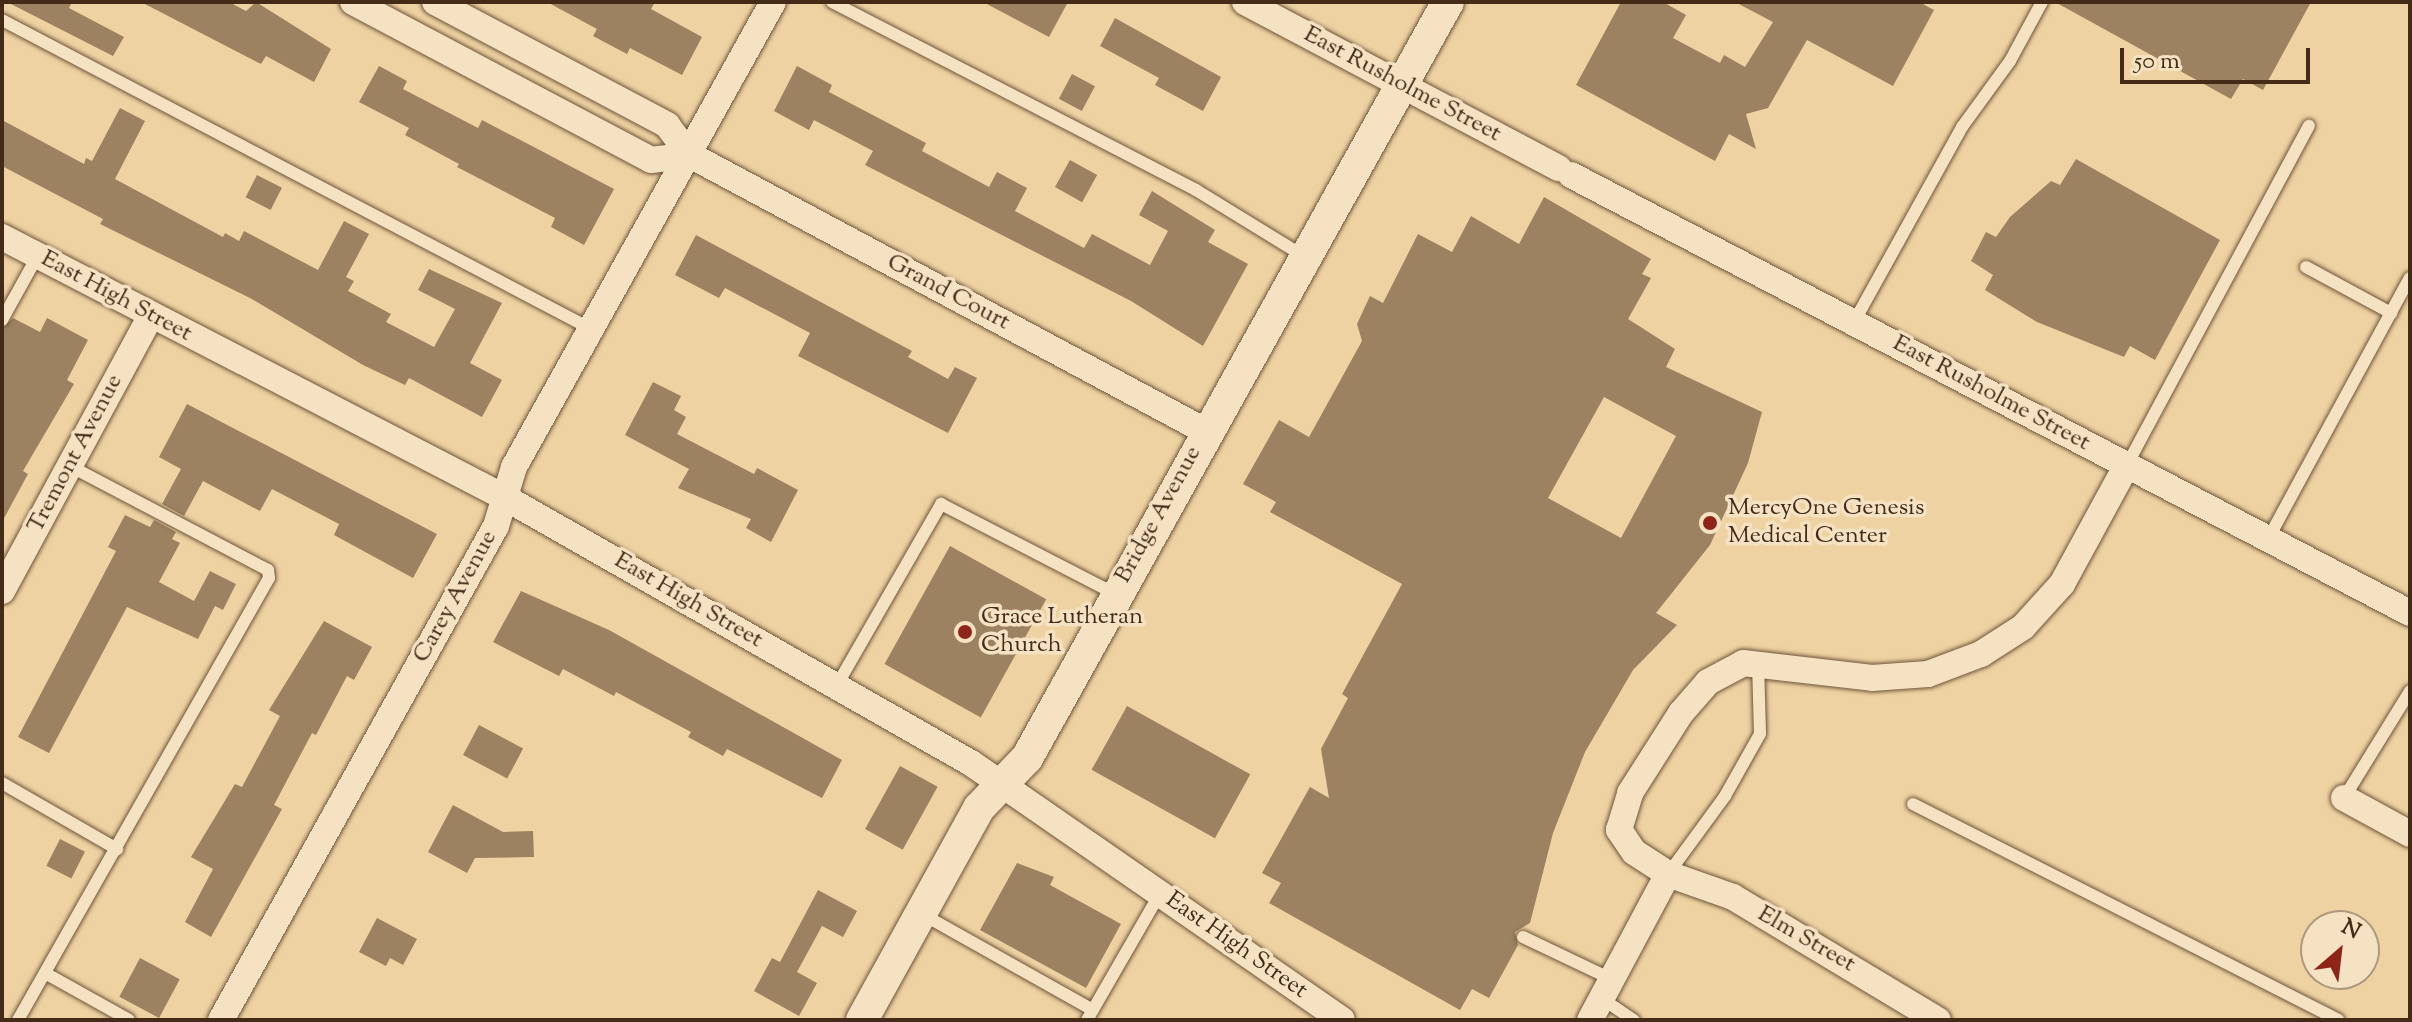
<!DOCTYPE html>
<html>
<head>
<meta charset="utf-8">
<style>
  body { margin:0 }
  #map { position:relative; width:2412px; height:1022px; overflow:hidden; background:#efd2a2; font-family:"Sorts Mill Goudy",serif }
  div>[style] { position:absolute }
  .building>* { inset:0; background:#9c8260; transform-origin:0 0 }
  .roads { filter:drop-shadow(0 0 2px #6e553a) drop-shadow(0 0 2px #6e553a) }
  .service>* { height:12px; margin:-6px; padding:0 6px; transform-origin:6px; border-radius:6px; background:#f5e2c3 }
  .minor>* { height:26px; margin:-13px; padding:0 13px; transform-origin:13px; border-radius:13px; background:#f5e2c3 }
  .tertiary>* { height:32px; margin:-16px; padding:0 16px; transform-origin:16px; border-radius:16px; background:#f5e2c3 }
  .dots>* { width:22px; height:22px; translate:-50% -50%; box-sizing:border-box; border:4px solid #f5e2c3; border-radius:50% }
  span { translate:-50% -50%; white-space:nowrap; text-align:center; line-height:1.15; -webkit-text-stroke:7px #f5e2c3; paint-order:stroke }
  .street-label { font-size:24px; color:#432b18 }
  .poi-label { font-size:24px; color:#432b18 }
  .left { translate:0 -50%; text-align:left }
  .frame { position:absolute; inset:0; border:4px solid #432b18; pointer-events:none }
  .north { position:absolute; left:2300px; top:910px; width:80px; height:80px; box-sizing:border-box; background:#f5e2c3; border:2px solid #ae997f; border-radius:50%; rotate:28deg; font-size:22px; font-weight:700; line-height:32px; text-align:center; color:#432b18 }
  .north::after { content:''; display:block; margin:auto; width:28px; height:36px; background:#8f2418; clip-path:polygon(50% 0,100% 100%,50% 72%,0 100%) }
  .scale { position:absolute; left:2120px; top:48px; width:190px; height:36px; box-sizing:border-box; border:4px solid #432b18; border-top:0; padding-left:10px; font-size:24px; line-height:28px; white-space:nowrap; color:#432b18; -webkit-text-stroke:6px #f5e2c3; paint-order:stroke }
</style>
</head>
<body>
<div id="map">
  <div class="building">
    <div style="clip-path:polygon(7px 2px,72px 2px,69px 8px,124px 37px,113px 56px)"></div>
    <div style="clip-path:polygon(141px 2px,229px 2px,246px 11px,256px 2px,331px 49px,314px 82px,266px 56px,261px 64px)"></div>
    <div style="clip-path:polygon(547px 2px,655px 2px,651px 9px,702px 37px,682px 75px,630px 48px,627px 54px,593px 36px,597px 29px)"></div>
    <div style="clip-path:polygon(983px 2px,1068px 2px,1049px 37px)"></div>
    <div style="clip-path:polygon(1621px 2px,1663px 2px,1686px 15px,1673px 38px,1720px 63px,1724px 55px,1745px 67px,1773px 22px,1735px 2px,1919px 2px,1934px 10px,1893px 86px,1807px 40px,1768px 108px,1746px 114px,1756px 149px,1729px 134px,1715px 161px,1576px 85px)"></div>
    <div style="clip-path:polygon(2055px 2px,2311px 2px,2263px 90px,2243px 79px,2231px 99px)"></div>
    <div style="clip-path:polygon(1115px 18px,1221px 77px,1203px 111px,1155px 85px,1159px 78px,1100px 46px)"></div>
    <div style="clip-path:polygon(379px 66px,407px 81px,403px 89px,478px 128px,482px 120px,614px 189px,584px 245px,551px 227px,555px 218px,457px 167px,459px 164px,405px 135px,409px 128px,359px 102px)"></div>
    <div style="clip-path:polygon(797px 66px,832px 85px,829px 92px,926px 143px,922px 151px,989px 187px,997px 172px,1027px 188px,1015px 211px,1084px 248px,1092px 234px,1150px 265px,1168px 231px,1139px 215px,1152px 191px,1215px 230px,1208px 242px,1248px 264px,1203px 346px,1131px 301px,865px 165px,873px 151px,814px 120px,809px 130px,774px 111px)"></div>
    <div style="left:1072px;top:74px;width:26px;height:28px;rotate:28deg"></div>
    <div style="clip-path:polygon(120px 108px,145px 121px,115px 179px,223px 237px,225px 233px,239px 241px,244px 231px,318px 270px,344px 221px,369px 234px,346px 277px,354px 281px,348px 291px,391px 314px,386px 322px,434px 347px,455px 309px,418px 290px,429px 269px,502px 303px,470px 363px,502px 380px,482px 417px,409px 378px,405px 385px,363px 365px,250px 298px,100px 224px,103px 219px,2px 166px,2px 120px,84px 164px,86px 158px,92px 161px)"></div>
    <div style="clip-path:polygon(2076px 159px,2220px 240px,2155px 360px,2130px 346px,2124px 357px,2037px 322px,1985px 290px,1993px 275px,1971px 261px,1986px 232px,1996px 237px,2010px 217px,2051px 181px,2060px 185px)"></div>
    <div style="left:1070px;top:160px;width:31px;height:31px;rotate:29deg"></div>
    <div style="left:257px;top:175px;width:28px;height:25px;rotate:27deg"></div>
    <div style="clip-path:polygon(evenodd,1544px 197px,1651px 259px,1642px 274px,1651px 278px,1628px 319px,1675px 349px,1666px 367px,1762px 412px,1748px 463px,1710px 545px,1656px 613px,1677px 625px,1633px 670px,1585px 752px,1553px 833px,1530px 923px,1515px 932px,1518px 945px,1489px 998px,1472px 989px,1460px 1010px,1269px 903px,1281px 883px,1262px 873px,1310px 787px,1329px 798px,1321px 749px,1348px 698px,1342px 694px,1402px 584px,1270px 512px,1276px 502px,1243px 484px,1279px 420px,1309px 437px,1362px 341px,1357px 324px,1370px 296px,1383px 303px,1418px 234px,1452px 252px,1471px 216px,1519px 244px,1544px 197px,1604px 397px,1676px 436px,1621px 538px,1548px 498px,1604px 397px)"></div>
    <div style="clip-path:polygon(696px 235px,912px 351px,908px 357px,948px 379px,955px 367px,977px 378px,948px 433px,798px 356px,810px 333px,725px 288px,719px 298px,675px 275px)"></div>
    <div style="clip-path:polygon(13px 318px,40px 332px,47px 318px,88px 340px,67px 380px,74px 384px,23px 471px,28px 474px,2px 522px,2px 329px)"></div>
    <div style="clip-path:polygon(653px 382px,681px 396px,674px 410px,686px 417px,677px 434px,754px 474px,757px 468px,798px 490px,771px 542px,746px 528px,751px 519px,678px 488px,689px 469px,625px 435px)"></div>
    <div style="clip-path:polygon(187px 404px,437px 534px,413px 578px,334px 535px,339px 524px,272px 489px,260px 511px,203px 481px,184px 516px,162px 504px,181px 469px,159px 457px)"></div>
    <div style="clip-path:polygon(125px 515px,150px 527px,154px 520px,176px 532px,172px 539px,180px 543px,159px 582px,194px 601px,210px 571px,236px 584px,223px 610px,215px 606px,198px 639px,127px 607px,49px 753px,18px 737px,116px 551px,108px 547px)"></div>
    <div style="left:950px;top:546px;width:110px;height:135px;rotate:29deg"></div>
    <div style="clip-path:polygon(521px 591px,609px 630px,842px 760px,822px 798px,727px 749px,723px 756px,688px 737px,691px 732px,616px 692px,614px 696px,563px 669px,559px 676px,493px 642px)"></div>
    <div style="clip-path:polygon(324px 621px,372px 647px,354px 680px,347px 676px,316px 735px,312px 733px,274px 805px,282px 809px,211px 937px,185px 922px,213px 869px,191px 857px,235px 784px,242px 787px,280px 716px,269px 710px)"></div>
    <div style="left:1127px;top:706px;width:141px;height:73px;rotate:29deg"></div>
    <div style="left:479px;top:725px;width:50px;height:34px;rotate:28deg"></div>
    <div style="left:900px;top:766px;width:43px;height:72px;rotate:29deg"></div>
    <div style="clip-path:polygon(453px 805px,503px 832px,533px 831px,534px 857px,475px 858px,467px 873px,428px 852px)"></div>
    <div style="left:60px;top:839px;width:28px;height:30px;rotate:27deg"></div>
    <div style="clip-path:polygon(1017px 863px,1054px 877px,1050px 885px,1121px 924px,1086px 988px,980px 930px)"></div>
    <div style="clip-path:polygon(818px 890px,857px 911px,843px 937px,822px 926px,797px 972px,817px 983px,799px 1016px,754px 991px,772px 958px,780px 962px)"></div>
    <div style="clip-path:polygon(377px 918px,417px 939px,403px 965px,390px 958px,386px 966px,359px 952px)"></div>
    <div style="left:140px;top:958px;width:45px;height:44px;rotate:28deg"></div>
  </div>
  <div class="roads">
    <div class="service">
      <div style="left:832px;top:2px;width:410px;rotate:27.3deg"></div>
      <div style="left:1196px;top:190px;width:128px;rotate:31.6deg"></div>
      <div style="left:2px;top:20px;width:665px;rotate:27.68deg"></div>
      <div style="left:2306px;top:267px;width:97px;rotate:28.4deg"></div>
      <div style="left:2px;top:320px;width:74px;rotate:-61deg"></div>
      <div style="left:1854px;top:322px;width:223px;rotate:-61deg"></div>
      <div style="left:1962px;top:127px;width:82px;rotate:-54deg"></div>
      <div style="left:2010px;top:61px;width:67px;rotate:-61.5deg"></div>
      <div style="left:2127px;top:465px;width:385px;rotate:-61.8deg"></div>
      <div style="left:2268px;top:539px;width:297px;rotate:-61.5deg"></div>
      <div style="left:837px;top:685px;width:209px;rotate:-60.1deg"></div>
      <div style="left:941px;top:504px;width:196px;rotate:27.3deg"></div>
      <div style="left:2px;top:783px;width:133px;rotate:29.9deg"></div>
      <div style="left:2344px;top:798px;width:126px;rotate:-58.3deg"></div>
      <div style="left:1913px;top:804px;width:477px;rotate:26.9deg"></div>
      <div style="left:1668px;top:874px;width:97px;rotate:-53.8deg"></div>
      <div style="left:1725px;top:796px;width:71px;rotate:-60.6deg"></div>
      <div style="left:1760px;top:734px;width:70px;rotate:-91.6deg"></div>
      <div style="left:922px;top:914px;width:196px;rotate:29.3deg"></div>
      <div style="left:1523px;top:937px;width:98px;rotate:25.5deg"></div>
      <div style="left:45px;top:973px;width:96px;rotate:29.2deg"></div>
      <div style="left:1601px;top:998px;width:40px;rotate:34deg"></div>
      <div style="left:18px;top:1020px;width:508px;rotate:-60.41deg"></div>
      <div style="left:269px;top:578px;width:8px;rotate:-97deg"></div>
      <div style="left:268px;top:570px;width:224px;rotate:-152.3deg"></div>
      <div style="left:1087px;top:1020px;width:148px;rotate:-60deg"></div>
    </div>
    <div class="minor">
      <div style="left:353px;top:2px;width:337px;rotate:27.9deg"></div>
      <div style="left:651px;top:160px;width:39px;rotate:-7deg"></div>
      <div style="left:435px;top:2px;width:263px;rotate:27.9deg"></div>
      <div style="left:667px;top:125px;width:38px;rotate:53deg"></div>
      <div style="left:690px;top:155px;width:587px;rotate:28.18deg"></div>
      <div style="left:1245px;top:2px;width:355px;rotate:27.9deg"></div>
      <div style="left:1571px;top:175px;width:946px;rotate:27.57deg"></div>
      <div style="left:2px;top:237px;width:565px;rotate:27.38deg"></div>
      <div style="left:504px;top:497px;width:537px;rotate:29.67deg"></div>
      <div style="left:971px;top:763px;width:451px;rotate:34.7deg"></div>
      <div style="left:2px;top:591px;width:313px;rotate:-61.6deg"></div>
      <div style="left:2344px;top:798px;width:75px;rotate:28.6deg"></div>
      <div style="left:1668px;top:874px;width:69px;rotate:19.5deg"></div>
      <div style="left:1733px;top:897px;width:239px;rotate:31deg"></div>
      <div style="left:221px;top:1020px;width:565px;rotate:-60.9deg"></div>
      <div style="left:496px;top:526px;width:62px;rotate:-73deg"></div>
      <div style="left:514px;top:467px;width:532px;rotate:-60.88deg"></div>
      <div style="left:1590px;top:1020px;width:166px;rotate:-61.9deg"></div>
      <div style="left:1668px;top:874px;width:40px;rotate:-147.1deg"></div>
      <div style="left:1634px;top:852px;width:27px;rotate:-124deg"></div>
      <div style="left:1619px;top:830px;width:39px;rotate:-73deg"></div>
      <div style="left:1630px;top:793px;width:95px;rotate:-57.5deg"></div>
      <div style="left:1681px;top:713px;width:41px;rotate:-48.9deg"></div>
      <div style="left:1708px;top:682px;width:40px;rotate:-28deg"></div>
      <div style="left:1743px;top:663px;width:130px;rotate:6.6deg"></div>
      <div style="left:1872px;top:678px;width:56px;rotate:-4.1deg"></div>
      <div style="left:1928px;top:674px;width:57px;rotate:-20.7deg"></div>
      <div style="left:1981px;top:654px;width:50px;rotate:-32.7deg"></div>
      <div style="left:2023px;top:627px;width:58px;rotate:-47.8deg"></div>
      <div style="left:2062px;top:584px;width:136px;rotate:-61.4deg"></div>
    </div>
    <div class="tertiary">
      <div style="left:862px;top:1020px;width:242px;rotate:-61.1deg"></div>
      <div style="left:979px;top:808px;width:69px;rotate:-46.2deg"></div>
      <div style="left:1027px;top:758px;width:865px;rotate:-60.89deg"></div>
    </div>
  </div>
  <div class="dots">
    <div style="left:1710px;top:523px;background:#8f2418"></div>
    <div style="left:965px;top:632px;background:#8f2418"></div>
  </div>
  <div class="street-label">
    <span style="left:1402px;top:85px;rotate:28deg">East Rusholme Street</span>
    <span style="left:948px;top:293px;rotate:28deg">Grand Court</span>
    <span style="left:116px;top:297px;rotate:28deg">East High Street</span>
    <span style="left:1991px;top:394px;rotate:28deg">East Rusholme Street</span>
    <span style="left:76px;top:454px;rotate:-62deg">Tremont Avenue</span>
    <span style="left:1159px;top:515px;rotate:-61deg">Bridge Avenue</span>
    <span style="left:456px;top:597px;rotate:-61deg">Carey Avenue</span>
    <span style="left:688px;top:601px;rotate:30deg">East High Street</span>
    <span style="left:1806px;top:940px;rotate:30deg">Elm Street</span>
    <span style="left:1236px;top:946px;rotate:35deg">East High Street</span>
  </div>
  <div class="poi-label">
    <span class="left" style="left:1728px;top:523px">MercyOne Genesis<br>Medical Center</span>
    <span class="left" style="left:981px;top:632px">Grace Lutheran<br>Church</span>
  </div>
  <div class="frame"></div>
  <div class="north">N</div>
  <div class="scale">50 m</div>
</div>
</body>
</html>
